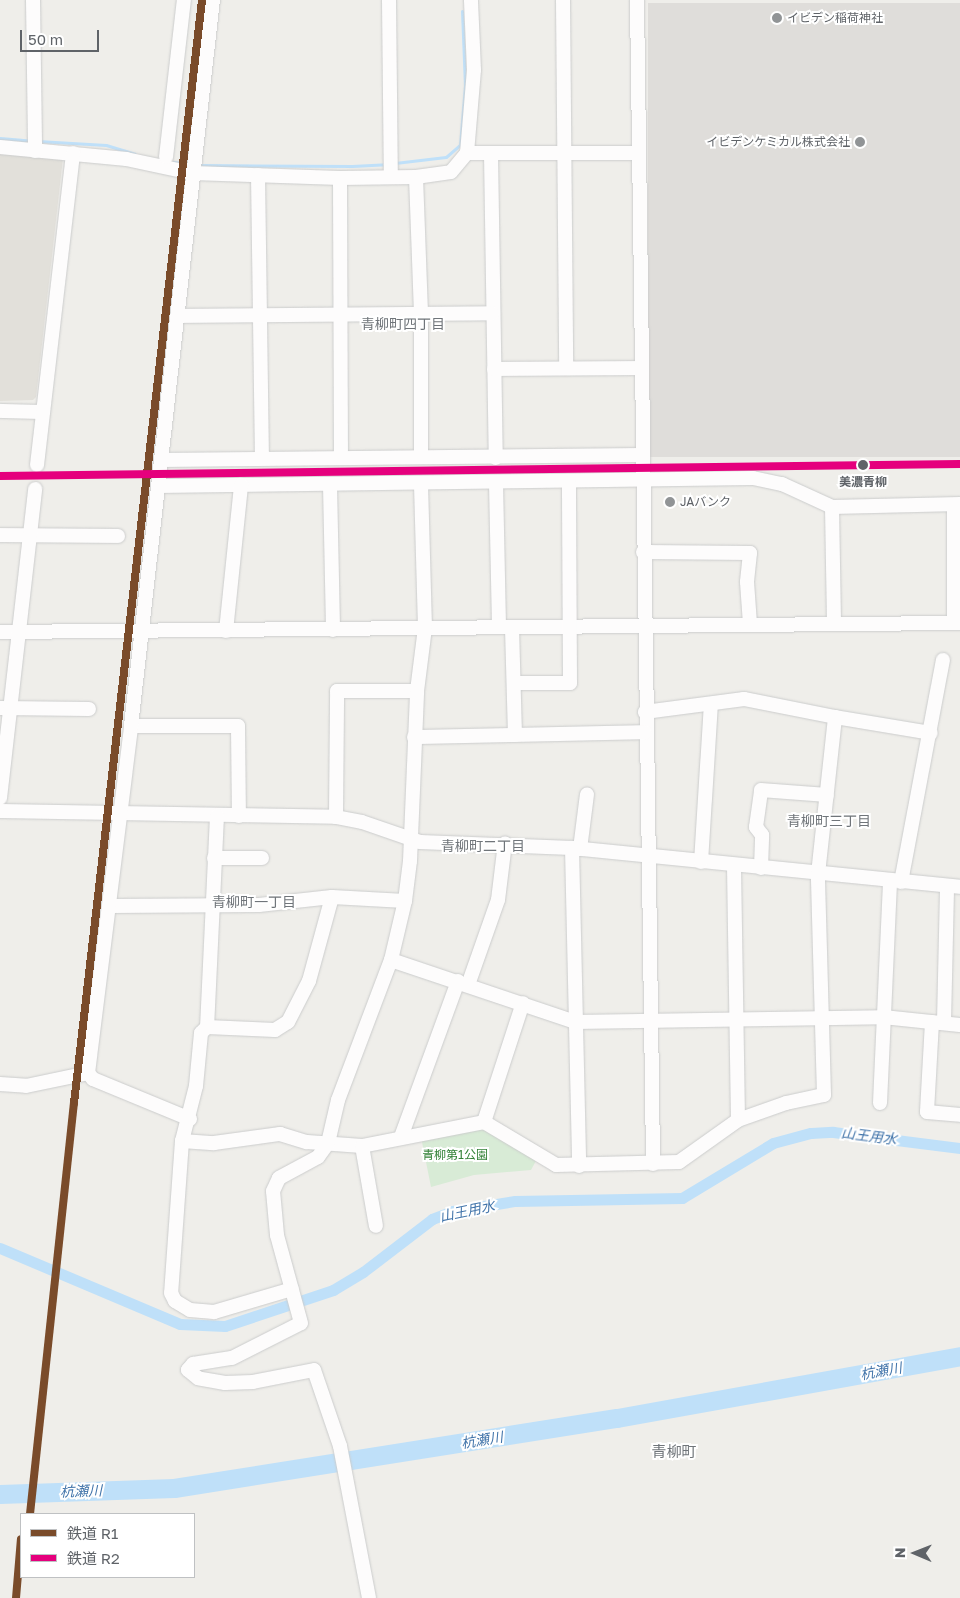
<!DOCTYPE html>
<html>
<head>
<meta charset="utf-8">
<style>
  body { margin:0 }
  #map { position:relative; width:960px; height:1598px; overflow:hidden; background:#efeeea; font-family:"Golos Text","Noto Sans JP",sans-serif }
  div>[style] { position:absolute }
  .industrial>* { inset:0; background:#dfddda; transform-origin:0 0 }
  .education>* { inset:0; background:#e2e0da }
  .green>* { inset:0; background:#d8ebd6 }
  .stream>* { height:3px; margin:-1.5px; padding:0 1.5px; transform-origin:1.5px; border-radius:1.5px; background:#bfe0f9 }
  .canal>* { height:11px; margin:-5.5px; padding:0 5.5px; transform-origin:5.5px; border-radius:5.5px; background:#bfe0f9 }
  .river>* { height:19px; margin:-9.5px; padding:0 9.5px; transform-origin:9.5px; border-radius:9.5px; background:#bfe0f9 }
  .roads { filter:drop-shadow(0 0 1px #cbcccc) drop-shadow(0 0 1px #cbcccc) }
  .minor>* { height:14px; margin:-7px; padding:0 7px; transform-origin:7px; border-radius:7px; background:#fdfcfc }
  .rail>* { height:3px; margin-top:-1.5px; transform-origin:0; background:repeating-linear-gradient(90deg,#e4e4e4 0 1px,transparent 0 7px) }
  .rail-1>* { height:8px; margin:-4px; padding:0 4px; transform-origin:4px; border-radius:4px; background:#7a4b2a }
  .rail-2>* { height:8px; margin:-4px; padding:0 4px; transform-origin:4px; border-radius:4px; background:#e5007d }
  .dots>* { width:14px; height:14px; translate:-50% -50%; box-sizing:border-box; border:2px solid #fff; border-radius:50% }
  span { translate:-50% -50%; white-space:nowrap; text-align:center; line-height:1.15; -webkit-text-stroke:4px #fff; paint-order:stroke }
  .poi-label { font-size:12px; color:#5f6368 }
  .left { translate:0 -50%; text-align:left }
  .right { translate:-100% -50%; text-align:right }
  .stop-label { font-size:12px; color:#5f6368; font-weight:700 }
  .park-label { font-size:12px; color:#348238 }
  .neighbourhood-label { font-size:14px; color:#70757a }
  .water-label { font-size:14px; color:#4174aa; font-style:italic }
  .quarter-label { font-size:15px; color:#70757a }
  .legend { position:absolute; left:20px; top:1513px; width:175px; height:65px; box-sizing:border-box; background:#fff; border:1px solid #bfc1c3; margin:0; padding:6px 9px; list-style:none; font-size:15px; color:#5f6368 }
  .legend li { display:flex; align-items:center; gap:10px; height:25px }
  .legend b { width:25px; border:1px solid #bfc1c3 }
  .north { position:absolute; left:890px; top:1528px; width:50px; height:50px; -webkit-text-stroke:4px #fff; paint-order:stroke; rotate:271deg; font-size:14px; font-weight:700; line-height:20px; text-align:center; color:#5f6368 }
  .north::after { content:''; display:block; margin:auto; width:18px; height:22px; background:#5f6368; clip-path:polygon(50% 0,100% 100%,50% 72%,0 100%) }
  .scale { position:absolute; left:20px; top:30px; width:79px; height:22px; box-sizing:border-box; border:2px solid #5f6368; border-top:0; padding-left:6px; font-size:15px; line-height:18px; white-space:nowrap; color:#5f6368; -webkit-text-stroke:4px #fff; paint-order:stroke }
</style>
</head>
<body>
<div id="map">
  <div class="industrial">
    <div style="left:960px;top:3px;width:454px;height:312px;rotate:90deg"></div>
  </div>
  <div class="education">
    <div style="clip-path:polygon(0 152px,63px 158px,36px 397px,33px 400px,0 401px)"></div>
  </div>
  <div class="green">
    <div style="clip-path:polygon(484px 1125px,537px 1159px,531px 1170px,474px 1175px,431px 1187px,421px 1137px)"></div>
  </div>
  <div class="stream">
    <div style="left:0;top:138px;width:32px;rotate:5deg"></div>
    <div style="left:38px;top:141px;width:68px;rotate:3.4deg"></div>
    <div style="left:106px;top:145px;width:30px;rotate:17deg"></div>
    <div style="left:173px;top:162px;width:19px;rotate:6deg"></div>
    <div style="left:395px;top:163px;width:51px;rotate:-6.7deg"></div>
    <div style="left:446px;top:157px;width:18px;rotate:-41deg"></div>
    <div style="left:460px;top:145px;width:59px;rotate:-85.2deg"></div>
    <div style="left:465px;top:86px;width:75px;rotate:-92.3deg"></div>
    <div style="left:198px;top:165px;width:154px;rotate:0.4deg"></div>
    <div style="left:352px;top:166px;width:34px;rotate:-3deg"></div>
  </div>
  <div class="canal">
    <div style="left:0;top:1248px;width:195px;rotate:22.9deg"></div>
    <div style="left:180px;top:1324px;width:45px;rotate:2.5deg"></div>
    <div style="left:225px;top:1326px;width:114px;rotate:-18.4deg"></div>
    <div style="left:333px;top:1290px;width:35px;rotate:-31deg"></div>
    <div style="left:363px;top:1272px;width:87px;rotate:-37.5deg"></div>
    <div style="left:432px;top:1219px;width:22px;rotate:-21deg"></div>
    <div style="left:453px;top:1211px;width:63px;rotate:-9.2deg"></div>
    <div style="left:515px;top:1201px;width:167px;rotate:-1deg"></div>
    <div style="left:682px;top:1198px;width:106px;rotate:-31.1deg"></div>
    <div style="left:773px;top:1143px;width:39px;rotate:-15deg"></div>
    <div style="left:811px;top:1133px;width:22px;rotate:-3deg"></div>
    <div style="left:833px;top:1132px;width:128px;rotate:7.2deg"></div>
  </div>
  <div class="river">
    <div style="left:0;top:1494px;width:174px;rotate:-2deg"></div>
    <div style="left:174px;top:1488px;width:448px;rotate:-9deg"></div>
    <div style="left:617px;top:1418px;width:349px;rotate:-10.2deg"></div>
  </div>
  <div class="roads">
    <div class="minor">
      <div style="left:33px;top:0;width:151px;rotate:89.2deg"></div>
      <div style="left:389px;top:0;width:177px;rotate:89.4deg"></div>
      <div style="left:563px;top:0;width:367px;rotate:89.5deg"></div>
      <div style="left:637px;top:0;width:1164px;rotate:89.21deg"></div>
      <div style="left:0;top:147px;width:127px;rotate:5.4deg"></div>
      <div style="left:126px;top:159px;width:67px;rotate:12deg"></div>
      <div style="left:192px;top:173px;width:148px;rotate:1.9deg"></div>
      <div style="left:340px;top:178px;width:76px;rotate:-0.8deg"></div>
      <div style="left:416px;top:177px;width:35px;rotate:-8deg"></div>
      <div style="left:451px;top:172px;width:25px;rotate:-50deg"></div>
      <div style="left:467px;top:153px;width:83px;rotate:-85.2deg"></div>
      <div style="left:474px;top:70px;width:70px;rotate:-92.5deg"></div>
      <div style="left:467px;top:153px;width:170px"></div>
      <div style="left:491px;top:154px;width:304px;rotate:89.1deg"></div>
      <div style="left:166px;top:157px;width:158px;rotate:-83.5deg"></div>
      <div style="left:258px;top:175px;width:283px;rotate:89.2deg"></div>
      <div style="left:416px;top:177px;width:137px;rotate:87.9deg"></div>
      <div style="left:421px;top:314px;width:143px;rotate:90deg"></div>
      <div style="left:340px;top:178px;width:280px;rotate:89.8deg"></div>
      <div style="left:177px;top:316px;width:315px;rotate:-0.5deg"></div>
      <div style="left:494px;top:369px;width:146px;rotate:-0.4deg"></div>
      <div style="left:0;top:411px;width:43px;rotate:1.3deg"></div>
      <div style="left:161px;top:460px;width:481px;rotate:-0.6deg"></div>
      <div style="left:37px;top:465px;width:314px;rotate:-83.4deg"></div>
      <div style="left:496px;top:483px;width:144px;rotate:88.8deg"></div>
      <div style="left:330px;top:485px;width:145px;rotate:88.8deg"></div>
      <div style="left:158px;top:486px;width:595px;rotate:-0.77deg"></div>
      <div style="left:753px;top:478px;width:30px;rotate:12deg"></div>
      <div style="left:782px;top:484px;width:55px;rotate:24.7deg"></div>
      <div style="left:832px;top:507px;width:128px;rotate:-1.3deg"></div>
      <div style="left:954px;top:505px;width:118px;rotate:90deg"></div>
      <div style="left:832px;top:507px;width:117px;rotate:89deg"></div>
      <div style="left:0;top:535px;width:118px;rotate:0.5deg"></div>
      <div style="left:643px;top:552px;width:107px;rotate:0.5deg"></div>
      <div style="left:750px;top:553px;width:29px;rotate:96deg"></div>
      <div style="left:747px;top:582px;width:42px;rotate:85.9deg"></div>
      <div style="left:512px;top:628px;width:107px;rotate:88.4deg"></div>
      <div style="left:226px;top:631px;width:147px;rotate:-84.1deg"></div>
      <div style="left:0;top:632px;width:960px;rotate:-0.54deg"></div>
      <div style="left:514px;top:683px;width:56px"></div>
      <div style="left:570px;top:683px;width:200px;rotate:-90.3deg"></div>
      <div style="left:0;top:708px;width:89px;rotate:0.6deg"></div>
      <div style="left:835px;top:717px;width:97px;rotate:9.5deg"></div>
      <div style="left:131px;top:726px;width:107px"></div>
      <div style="left:238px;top:726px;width:90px;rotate:89.4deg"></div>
      <div style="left:414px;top:737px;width:231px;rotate:-1.2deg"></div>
      <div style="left:0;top:798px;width:311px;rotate:-83.5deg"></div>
      <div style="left:0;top:811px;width:336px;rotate:1deg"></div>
      <div style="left:336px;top:817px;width:26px;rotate:11deg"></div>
      <div style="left:362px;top:822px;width:61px;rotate:19deg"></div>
      <div style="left:420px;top:842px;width:152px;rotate:2.3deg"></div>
      <div style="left:572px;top:848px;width:390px;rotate:5.7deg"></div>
      <div style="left:217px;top:816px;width:211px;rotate:92.7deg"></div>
      <div style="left:207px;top:1027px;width:68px;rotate:2.5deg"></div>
      <div style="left:275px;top:1030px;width:15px;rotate:-32deg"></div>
      <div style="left:288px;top:1022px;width:46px;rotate:-62.9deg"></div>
      <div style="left:309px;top:981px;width:87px;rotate:-74.7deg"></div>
      <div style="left:336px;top:817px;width:126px;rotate:-89.5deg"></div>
      <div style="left:337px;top:691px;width:80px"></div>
      <div style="left:572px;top:848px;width:318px;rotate:88.7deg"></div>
      <div style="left:580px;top:849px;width:55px;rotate:-82.7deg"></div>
      <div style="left:214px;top:858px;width:48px"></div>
      <div style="left:701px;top:862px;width:158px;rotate:-86.4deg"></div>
      <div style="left:734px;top:866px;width:254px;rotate:89.1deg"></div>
      <div style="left:761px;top:868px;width:33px;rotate:-88deg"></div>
      <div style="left:762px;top:835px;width:10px;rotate:-127deg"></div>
      <div style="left:756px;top:827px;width:37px;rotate:-82deg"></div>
      <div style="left:761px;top:790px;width:66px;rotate:4.3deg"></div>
      <div style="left:901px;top:882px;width:226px;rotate:-79.3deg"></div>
      <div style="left:110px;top:906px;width:149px;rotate:-0.4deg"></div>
      <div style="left:259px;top:905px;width:73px;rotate:-6.3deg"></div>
      <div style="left:332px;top:897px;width:73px;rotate:3.1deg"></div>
      <div style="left:391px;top:960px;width:194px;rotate:18.6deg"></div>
      <div style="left:575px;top:1022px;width:308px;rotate:-0.9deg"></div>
      <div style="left:883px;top:1017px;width:77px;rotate:5.9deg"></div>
      <div style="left:468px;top:985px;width:90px;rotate:-70.6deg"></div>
      <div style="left:498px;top:900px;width:57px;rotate:-83deg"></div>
      <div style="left:932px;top:1022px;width:90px;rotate:93.2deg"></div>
      <div style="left:927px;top:1112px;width:33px;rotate:5deg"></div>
      <div style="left:944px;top:1022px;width:136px;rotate:-88.7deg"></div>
      <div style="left:207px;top:1027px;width:8px;rotate:135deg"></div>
      <div style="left:201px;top:1033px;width:53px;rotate:95.4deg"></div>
      <div style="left:196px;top:1086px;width:57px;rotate:104.3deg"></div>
      <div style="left:182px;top:1141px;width:152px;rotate:94.1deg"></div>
      <div style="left:171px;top:1293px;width:9px;rotate:63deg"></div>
      <div style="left:175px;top:1301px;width:17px;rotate:31deg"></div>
      <div style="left:190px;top:1310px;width:24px;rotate:5deg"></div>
      <div style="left:214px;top:1312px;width:81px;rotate:-16.4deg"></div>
      <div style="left:0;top:1084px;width:26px;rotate:4deg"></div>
      <div style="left:26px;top:1086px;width:63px;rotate:-11.8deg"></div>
      <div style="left:880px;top:1103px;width:222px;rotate:-87.4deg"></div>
      <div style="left:190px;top:1119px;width:105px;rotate:-157.6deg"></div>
      <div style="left:93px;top:1079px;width:8px;rotate:-130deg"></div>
      <div style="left:88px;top:1073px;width:350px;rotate:-82.9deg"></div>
      <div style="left:131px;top:726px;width:731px;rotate:-83.56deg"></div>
      <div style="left:484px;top:1122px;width:125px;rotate:-71.9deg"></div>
      <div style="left:401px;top:1137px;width:166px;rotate:-69.9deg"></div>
      <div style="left:182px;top:1141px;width:32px;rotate:4deg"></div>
      <div style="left:214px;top:1143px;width:67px;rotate:-7.8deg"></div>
      <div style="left:280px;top:1134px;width:28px;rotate:17deg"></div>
      <div style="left:307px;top:1142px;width:55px;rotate:4.2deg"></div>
      <div style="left:362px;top:1146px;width:124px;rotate:-11.1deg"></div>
      <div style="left:484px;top:1122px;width:84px;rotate:30.8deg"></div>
      <div style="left:556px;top:1165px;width:123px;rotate:-1.4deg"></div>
      <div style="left:679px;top:1162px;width:72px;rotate:-35.4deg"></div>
      <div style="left:738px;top:1120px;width:51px;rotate:-19.5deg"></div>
      <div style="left:786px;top:1103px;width:39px;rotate:-12deg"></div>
      <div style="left:824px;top:1095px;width:221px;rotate:-91.6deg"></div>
      <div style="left:818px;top:874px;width:158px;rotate:-83.8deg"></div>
      <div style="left:835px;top:717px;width:93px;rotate:-168.8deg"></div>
      <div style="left:744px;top:699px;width:100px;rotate:172.5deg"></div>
      <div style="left:362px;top:1146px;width:81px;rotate:80.1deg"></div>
      <div style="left:369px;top:1598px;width:155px;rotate:-100.8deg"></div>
      <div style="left:340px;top:1446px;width:80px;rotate:-108.9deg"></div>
      <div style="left:314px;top:1370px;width:62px;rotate:168.9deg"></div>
      <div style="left:253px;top:1382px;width:28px;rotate:178deg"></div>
      <div style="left:225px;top:1383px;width:27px;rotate:-170deg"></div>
      <div style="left:198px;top:1378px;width:13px;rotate:-141deg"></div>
      <div style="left:188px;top:1370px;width:8px;rotate:-50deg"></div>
      <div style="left:193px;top:1364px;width:39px;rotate:-9deg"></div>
      <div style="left:232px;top:1358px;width:77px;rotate:-26.9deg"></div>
      <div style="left:301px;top:1323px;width:91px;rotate:-105.3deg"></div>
      <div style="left:277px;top:1235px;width:44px;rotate:-95.2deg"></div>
      <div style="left:273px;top:1191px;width:14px;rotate:-65deg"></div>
      <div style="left:279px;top:1178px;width:44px;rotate:-28.3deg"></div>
      <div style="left:318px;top:1157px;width:17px;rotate:-54deg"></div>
      <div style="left:328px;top:1143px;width:44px;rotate:-76.9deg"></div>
      <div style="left:338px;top:1100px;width:150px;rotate:-69.3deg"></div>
      <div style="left:391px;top:960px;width:61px;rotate:-76.7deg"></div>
      <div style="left:405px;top:901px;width:40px;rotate:-82.9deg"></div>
      <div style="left:410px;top:861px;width:170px;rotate:-87.6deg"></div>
      <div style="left:417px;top:691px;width:64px;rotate:-82.8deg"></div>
      <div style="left:425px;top:628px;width:145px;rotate:-91.6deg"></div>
    </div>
  </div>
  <div class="rail">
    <div style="left:0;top:476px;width:960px;rotate:-0.72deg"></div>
  </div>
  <div class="rail-1">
    <div style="left:30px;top:1514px;width:413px;rotate:-83.9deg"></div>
    <div style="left:74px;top:1103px;width:1110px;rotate:-83.38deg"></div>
    <div style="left:16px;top:1598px;width:59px;rotate:-85.2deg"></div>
  </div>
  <div class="rail-2">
    <div style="left:0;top:476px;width:960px;rotate:-0.72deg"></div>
  </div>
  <div class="dots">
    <div style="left:777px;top:18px;background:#919496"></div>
    <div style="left:860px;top:142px;background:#919496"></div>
    <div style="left:863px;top:465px;background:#5f6368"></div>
    <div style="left:670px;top:502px;background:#919496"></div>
  </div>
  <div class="poi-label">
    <span class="left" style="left:787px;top:18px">イビデン稲荷神社</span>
    <span class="right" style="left:850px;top:142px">イビデンケミカル株式会社</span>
    <span class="left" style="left:680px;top:502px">JAバンク</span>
  </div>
  <div class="stop-label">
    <span style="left:863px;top:482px">美濃青柳</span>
  </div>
  <div class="park-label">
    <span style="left:455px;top:1155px">青柳第1公園</span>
  </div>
  <div class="neighbourhood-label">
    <span style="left:403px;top:324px">青柳町四丁目</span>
    <span style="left:829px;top:821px">青柳町三丁目</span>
    <span style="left:483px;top:846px">青柳町二丁目</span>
    <span style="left:254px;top:902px">青柳町一丁目</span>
  </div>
  <div class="water-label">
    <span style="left:869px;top:1136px;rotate:7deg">山王用水</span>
    <span style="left:467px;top:1211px;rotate:-12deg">山王用水</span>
    <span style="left:881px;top:1371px;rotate:-10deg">杭瀬川</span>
    <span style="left:482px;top:1440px;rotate:-9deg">杭瀬川</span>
    <span style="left:81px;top:1491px;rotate:-2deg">杭瀬川</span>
  </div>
  <div class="quarter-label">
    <span style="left:674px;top:1452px">青柳町</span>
  </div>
  <ul class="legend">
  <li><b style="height:6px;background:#7a4b2a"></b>鉄道 R1</li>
  <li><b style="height:6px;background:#e5007d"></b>鉄道 R2</li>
  </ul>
  <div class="north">N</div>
  <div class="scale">50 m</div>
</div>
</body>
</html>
